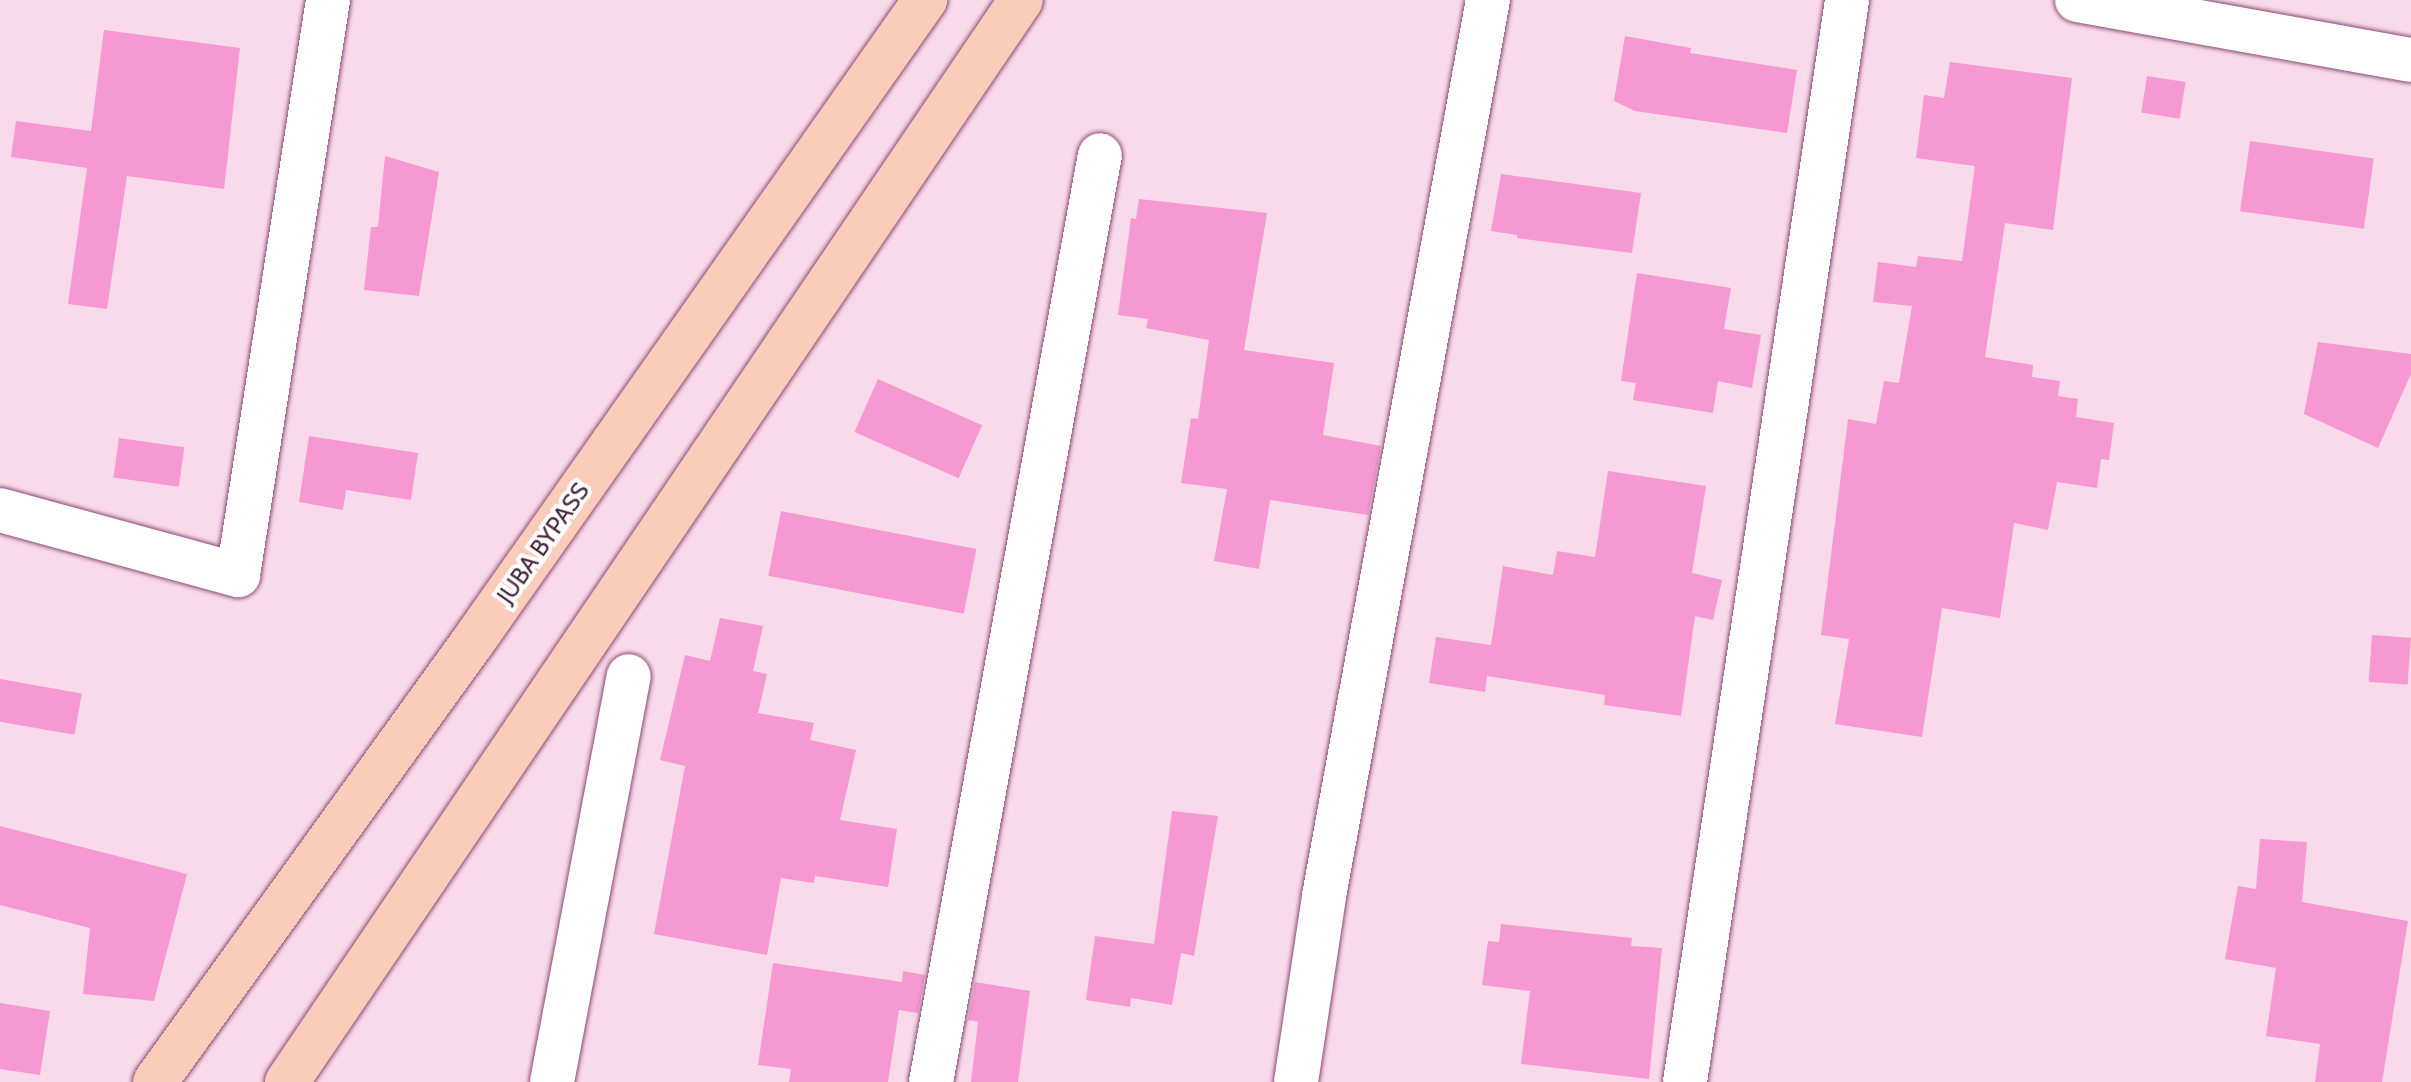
<!DOCTYPE html>
<html>
<head>
<meta charset="utf-8">
<style>
  body { margin:0 }
  #map { position:relative; width:2411px; height:1082px; overflow:hidden; background:#f9daeb; font-family:Cabin,sans-serif }
  div>[style] { position:absolute }
  .building>* { inset:0; background:#f698d2; transform-origin:0 0 }
  .roads { filter:drop-shadow(0 0 2px #8b4a73) drop-shadow(0 0 2px #8b4a73) }
  .minor>* { height:44px; margin:-22px; padding:0 22px; transform-origin:22px; border-radius:22px; background:#fff }
  .primary>* { height:44px; margin:-22px; padding:0 22px; transform-origin:22px; border-radius:22px; background:#faccb9 }
  span { translate:-50% -50%; white-space:nowrap; text-align:center; line-height:1.15; -webkit-text-stroke:8px #fff; paint-order:stroke }
  .street-label { font-size:24px; color:#46293b }
</style>
</head>
<body>
<div id="map">
  <div class="building">
    <div style="clip-path:polygon(104px 30px,240px 48px,224px 189px,127px 176px,107px 309px,68px 304px,87px 168px,11px 157px,16px 121px,91px 131px)"></div>
    <div style="clip-path:polygon(1625px 36px,1691px 48px,1690px 53px,1797px 70px,1787px 133px,1635px 111px,1614px 101px)"></div>
    <div style="clip-path:polygon(1950px 62px,2072px 78px,2053px 230px,2005px 223px,1985px 357px,2033px 365px,2032px 377px,2060px 381px,2058px 396px,2078px 399px,2076px 417px,2114px 423px,2109px 460px,2101px 459px,2097px 488px,2057px 482px,2048px 530px,2014px 523px,2000px 618px,1942px 608px,1922px 737px,1835px 724px,1849px 639px,1821px 635px,1848px 419px,1876px 424px,1884px 381px,1899px 383px,1912px 306px,1873px 302px,1878px 262px,1916px 267px,1918px 256px,1962px 261px,1975px 166px,1916px 158px,1924px 95px,1944px 98px)"></div>
    <div style="left:2147px;top:76px;width:39px;height:37px;rotate:9deg"></div>
    <div style="left:2250px;top:141px;width:125px;height:71px;rotate:8deg"></div>
    <div style="clip-path:polygon(385px 156px,439px 172px,419px 296px,364px 290px,371px 227px,378px 227px)"></div>
    <div style="clip-path:polygon(1501px 174px,1641px 193px,1632px 253px,1517px 238px,1517px 235px,1491px 231px)"></div>
    <div style="clip-path:polygon(1139px 199px,1267px 213px,1244px 350px,1334px 363px,1323px 435px,1381px 446px,1368px 515px,1270px 500px,1259px 569px,1214px 561px,1227px 489px,1181px 483px,1191px 418px,1198px 419px,1209px 340px,1146px 328px,1148px 319px,1118px 315px,1131px 218px,1136px 219px)"></div>
    <div style="clip-path:polygon(1637px 273px,1731px 288px,1724px 329px,1761px 335px,1752px 388px,1718px 381px,1713px 413px,1633px 400px,1636px 383px,1621px 381px)"></div>
    <div style="clip-path:polygon(2318px 342px,2411px 354px,2411px 374px,2378px 448px,2304px 414px)"></div>
    <div style="left:878px;top:379px;width:114px;height:58px;rotate:24deg"></div>
    <div style="clip-path:polygon(309px 436px,418px 453px,411px 500px,346px 490px,343px 510px,299px 502px)"></div>
    <div style="left:119px;top:438px;width:66px;height:40px;rotate:8deg"></div>
    <div style="clip-path:polygon(1608px 471px,1706px 486px,1692px 573px,1722px 580px,1713px 620px,1695px 616px,1681px 716px,1604px 705px,1605px 695px,1487px 676px,1485px 692px,1429px 683px,1436px 637px,1491px 645px,1503px 566px,1553px 575px,1557px 551px,1595px 557px)"></div>
    <div style="left:781px;top:511px;width:199px;height:66px;rotate:11deg"></div>
    <div style="clip-path:polygon(720px 618px,763px 626px,753px 671px,767px 674px,758px 713px,814px 723px,810px 740px,856px 750px,840px 820px,897px 829px,888px 887px,815px 876px,814px 883px,781px 878px,767px 955px,654px 934px,685px 766px,660px 760px,685px 655px,710px 661px)"></div>
    <div style="left:2372px;top:635px;width:39px;height:47px;rotate:4deg"></div>
    <div style="left:0;top:679px;width:83px;height:42px;rotate:10deg"></div>
    <div style="clip-path:polygon(1172px 811px,1218px 816px,1194px 956px,1181px 953px,1172px 1005px,1131px 998px,1130px 1007px,1086px 1000px,1095px 936px,1154px 944px)"></div>
    <div style="clip-path:polygon(0 826px,187px 874px,154px 1001px,83px 994px,90px 928px,0 905px)"></div>
    <div style="clip-path:polygon(2260px 839px,2307px 842px,2302px 902px,2408px 921px,2382px 1082px,2315px 1082px,2320px 1044px,2266px 1036px,2276px 968px,2225px 959px,2238px 886px,2256px 889px)"></div>
    <div style="clip-path:polygon(1501px 924px,1632px 938px,1631px 946px,1662px 948px,1649px 1079px,1521px 1064px,1530px 991px,1482px 985px,1488px 941px,1499px 942px)"></div>
    <div style="clip-path:polygon(773px 963px,902px 982px,903px 971px,925px 975px,918px 1013px,899px 1010px,888px 1082px,789px 1082px,791px 1069px,758px 1065px)"></div>
    <div style="clip-path:polygon(975px 982px,1030px 991px,1018px 1082px,971px 1082px,978px 1022px,968px 1020px)"></div>
    <div style="clip-path:polygon(0 1003px,50px 1011px,40px 1075px,0 1069px)"></div>
  </div>
  <div class="roads">
    <div class="minor">
      <div style="left:2077px;top:0;width:339px;rotate:10.2deg"></div>
      <div style="left:0;top:510px;width:247px;rotate:15.3deg"></div>
      <div style="left:238px;top:575px;width:582px;rotate:-81.1deg"></div>
      <div style="left:552px;top:1082px;width:413px;rotate:-79.3deg"></div>
      <div style="left:931px;top:1082px;width:942px;rotate:-79.67deg"></div>
      <div style="left:1296px;top:1082px;width:188px;rotate:-81.4deg"></div>
      <div style="left:1324px;top:896px;width:911px;rotate:-79.63deg"></div>
      <div style="left:1685px;top:1082px;width:1094px;rotate:-81.48deg"></div>
    </div>
    <div class="primary">
      <div style="left:155px;top:1082px;width:541px;rotate:-54.17deg"></div>
      <div style="left:472px;top:643px;width:787px;rotate:-54.83deg"></div>
      <div style="left:287px;top:1082px;width:1307px;rotate:-55.85deg"></div>
    </div>
  </div>
  <div class="street-label">
    <span style="left:543px;top:543px;rotate:-55deg">JUBA BYPASS</span>
  </div>
</div>
</body>
</html>
